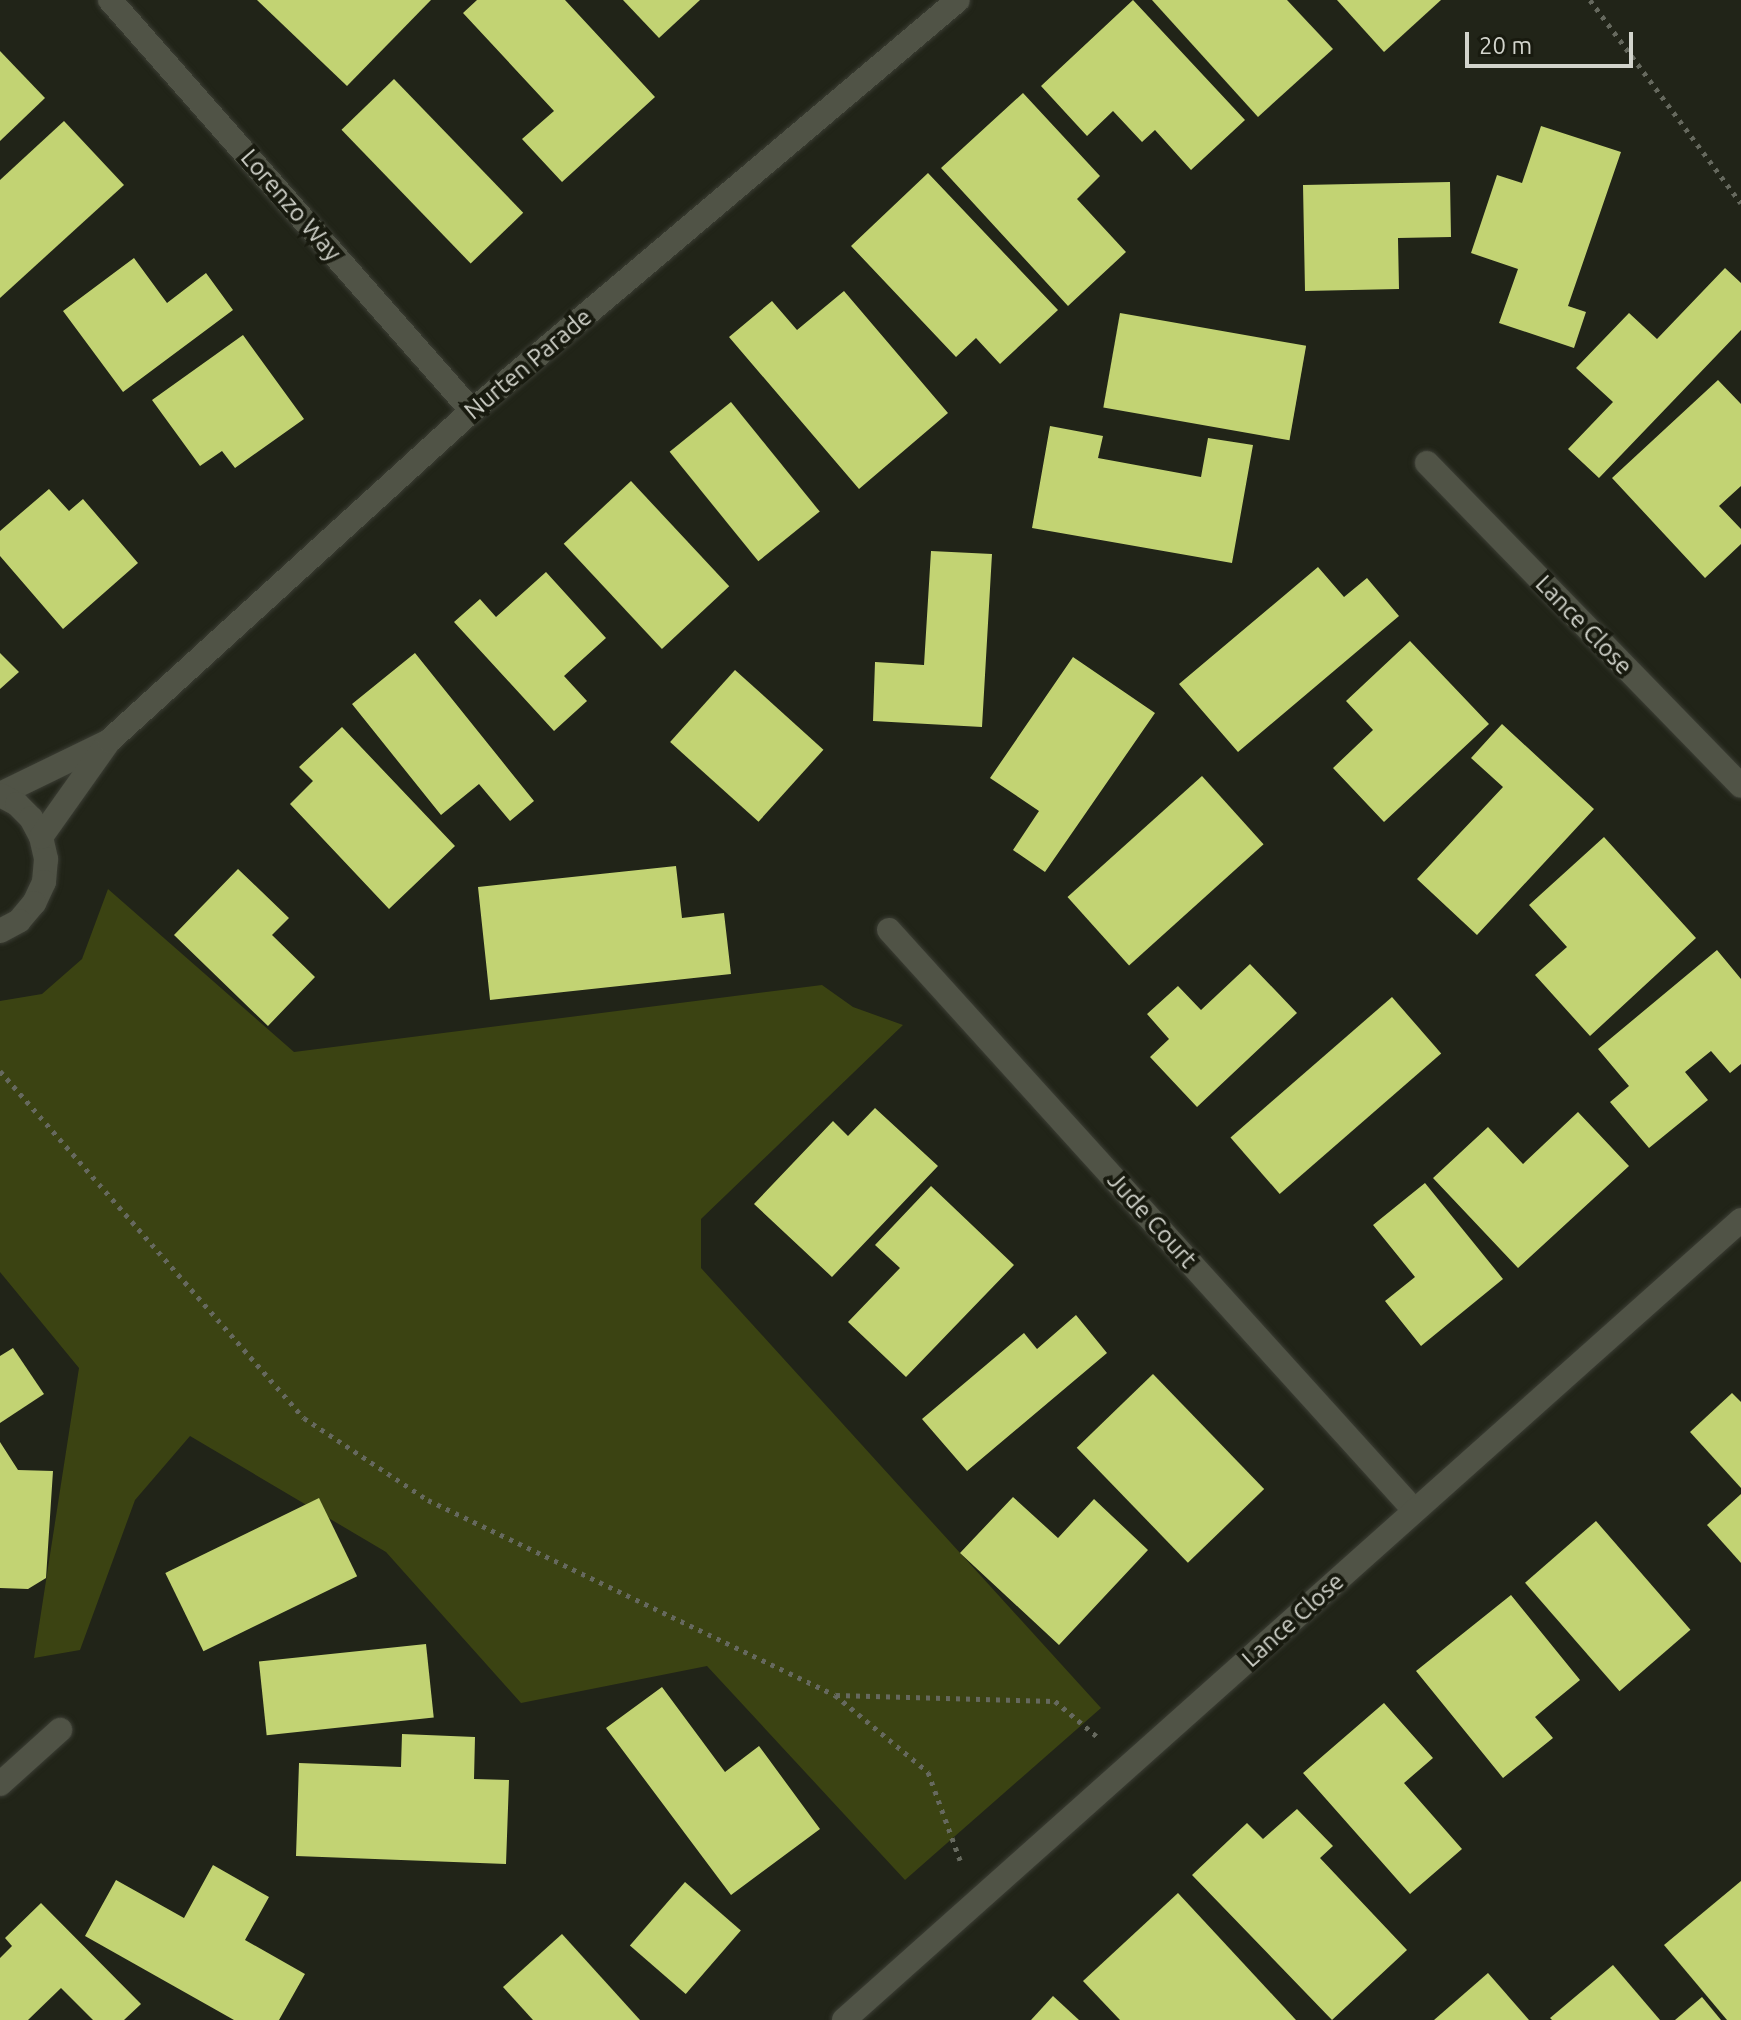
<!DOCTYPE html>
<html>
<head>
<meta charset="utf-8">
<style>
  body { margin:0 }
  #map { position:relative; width:1741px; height:2020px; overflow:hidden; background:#212418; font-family:Ubuntu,sans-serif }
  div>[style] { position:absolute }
  .green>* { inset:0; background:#3b4312 }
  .building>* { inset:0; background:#c2d373; transform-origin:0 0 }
  .path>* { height:5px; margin-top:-2.5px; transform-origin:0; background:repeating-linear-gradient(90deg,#66695e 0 4px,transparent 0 10px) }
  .roads { filter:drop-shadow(0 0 2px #3b3d34) drop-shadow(0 0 2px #3b3d34) }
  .street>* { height:24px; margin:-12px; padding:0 12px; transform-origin:12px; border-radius:12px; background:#505346 }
  .secondary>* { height:24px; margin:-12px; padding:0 12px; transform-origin:12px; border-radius:12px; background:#505346 }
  span { translate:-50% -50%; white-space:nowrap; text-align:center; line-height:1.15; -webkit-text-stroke:8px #181a0f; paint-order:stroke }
  .street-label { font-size:24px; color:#d2d4cc }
  .scale { position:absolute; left:1465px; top:32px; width:168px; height:36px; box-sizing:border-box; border:4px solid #d2d4cc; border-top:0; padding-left:10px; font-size:24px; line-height:28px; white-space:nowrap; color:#d2d4cc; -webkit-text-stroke:6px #181a0f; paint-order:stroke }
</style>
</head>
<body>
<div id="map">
  <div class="green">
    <div style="clip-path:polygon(108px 889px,294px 1052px,822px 985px,853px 1007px,903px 1025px,701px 1219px,701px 1268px,1101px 1708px,905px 1880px,707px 1666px,521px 1703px,386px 1552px,190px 1436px,135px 1500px,80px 1650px,34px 1658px,79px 1368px,0 1272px,0 1001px,42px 994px,82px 959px)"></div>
  </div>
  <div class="building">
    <div style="clip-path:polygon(257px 0,431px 0,347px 86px)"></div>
    <div style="clip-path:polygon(477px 0,565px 0,655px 97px,562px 182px,522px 139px,554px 111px,463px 13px)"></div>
    <div style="clip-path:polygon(623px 0,700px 0,659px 38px)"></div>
    <div style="clip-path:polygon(1133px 0,1245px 120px,1191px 170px,1155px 130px,1142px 142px,1113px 111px,1087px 136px,1041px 86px)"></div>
    <div style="clip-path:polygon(1152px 0,1287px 0,1333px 49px,1258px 117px)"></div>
    <div style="clip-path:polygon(1337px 0,1441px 0,1384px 52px)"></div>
    <div style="clip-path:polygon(0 51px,45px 98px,0 141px)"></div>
    <div style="left:394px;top:79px;width:186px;height:73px;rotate:46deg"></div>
    <div style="clip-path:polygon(1023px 93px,1100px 176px,1077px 199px,1126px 252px,1068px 306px,941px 168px)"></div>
    <div style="clip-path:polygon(64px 121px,124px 185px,0 298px,0 180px)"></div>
    <div style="clip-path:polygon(1541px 126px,1621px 152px,1568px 306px,1586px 312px,1574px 348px,1499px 323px,1518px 269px,1471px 253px,1497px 175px,1522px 183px)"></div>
    <div style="clip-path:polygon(928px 173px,1058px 310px,1000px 364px,976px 338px,956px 357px,851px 246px)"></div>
    <div style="clip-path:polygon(1450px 182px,1451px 237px,1398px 238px,1399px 289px,1305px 291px,1303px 185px)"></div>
    <div style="clip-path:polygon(134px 258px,167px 303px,206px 273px,233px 310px,123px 392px,63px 311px)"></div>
    <div style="clip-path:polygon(1725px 268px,1741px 283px,1741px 330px,1599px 478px,1568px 449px,1613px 402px,1576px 368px,1629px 313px,1657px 339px)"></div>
    <div style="clip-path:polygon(844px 291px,948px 413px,859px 489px,729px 337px,772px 301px,797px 330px)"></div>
    <div style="left:1120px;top:313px;width:189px;height:96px;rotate:10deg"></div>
    <div style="clip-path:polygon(243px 335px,304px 419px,235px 468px,222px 451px,200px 466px,152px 400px)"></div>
    <div style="clip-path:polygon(1718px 380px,1741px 404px,1741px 486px,1719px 506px,1741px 529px,1741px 544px,1705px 578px,1612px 478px)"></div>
    <div style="left:731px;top:402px;width:141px;height:79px;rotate:51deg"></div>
    <div style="clip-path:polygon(1050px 426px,1103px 436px,1098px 458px,1201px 477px,1208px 438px,1253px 445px,1232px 563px,1032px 528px)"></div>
    <div style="left:631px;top:481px;width:144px;height:92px;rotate:47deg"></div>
    <div style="clip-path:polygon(49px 489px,69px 511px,83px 499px,138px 563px,63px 629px,0 556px,0 531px)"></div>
    <div style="clip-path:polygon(931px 551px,992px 554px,982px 727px,873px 721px,875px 662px,924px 665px)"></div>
    <div style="clip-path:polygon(1318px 567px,1344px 597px,1367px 578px,1399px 616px,1238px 752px,1179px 684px)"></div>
    <div style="clip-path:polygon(546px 572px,606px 638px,564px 676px,587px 701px,554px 731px,454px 622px,480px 599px,496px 617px)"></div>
    <div style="clip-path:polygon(1410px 641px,1489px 724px,1384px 822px,1333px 768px,1373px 730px,1346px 701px)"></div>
    <div style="clip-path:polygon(0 653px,19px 672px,0 689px)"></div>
    <div style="clip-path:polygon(415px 653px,534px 801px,510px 821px,479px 784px,441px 815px,352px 704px)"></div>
    <div style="clip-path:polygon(1073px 657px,1155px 713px,1045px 872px,1013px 850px,1039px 811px,990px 778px)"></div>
    <div style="left:735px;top:670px;width:119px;height:97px;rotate:42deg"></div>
    <div style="clip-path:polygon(1502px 724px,1594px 809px,1477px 935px,1417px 879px,1503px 787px,1471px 758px)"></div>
    <div style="clip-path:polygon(342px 727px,455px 846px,389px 909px,290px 804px,313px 781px,299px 767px)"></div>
    <div style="left:1202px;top:776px;width:92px;height:181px;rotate:48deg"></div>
    <div style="clip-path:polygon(1604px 837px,1696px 938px,1590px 1036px,1535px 975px,1567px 947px,1529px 905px)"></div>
    <div style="clip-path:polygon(676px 866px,682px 918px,724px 913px,731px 974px,490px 1000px,478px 887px)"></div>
    <div style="clip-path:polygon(238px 869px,289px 918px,272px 935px,315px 977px,268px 1026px,174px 935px)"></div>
    <div style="clip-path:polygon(1717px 950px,1741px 979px,1741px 1064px,1730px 1073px,1711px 1051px,1685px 1072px,1708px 1100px,1649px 1148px,1610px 1102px,1629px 1086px,1598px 1049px)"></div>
    <div style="clip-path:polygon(1250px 964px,1297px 1013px,1197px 1107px,1150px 1057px,1169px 1039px,1147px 1014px,1178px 986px,1201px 1010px)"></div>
    <div style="left:1392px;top:997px;width:75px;height:214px;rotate:49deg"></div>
    <div style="clip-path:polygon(875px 1108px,938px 1166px,832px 1277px,754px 1204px,833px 1121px,848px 1136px)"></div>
    <div style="clip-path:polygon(1578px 1112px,1629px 1166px,1518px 1268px,1433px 1178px,1488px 1127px,1523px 1164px)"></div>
    <div style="clip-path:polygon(1425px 1183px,1503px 1279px,1421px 1346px,1385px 1301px,1415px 1277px,1373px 1225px)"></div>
    <div style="clip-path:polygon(931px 1186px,1014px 1265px,906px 1377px,848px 1322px,900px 1268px,875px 1245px)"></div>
    <div style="clip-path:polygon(1076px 1315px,1107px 1353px,967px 1471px,922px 1419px,1024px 1333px,1037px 1349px)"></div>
    <div style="clip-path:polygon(13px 1348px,44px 1394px,0 1423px,0 1356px)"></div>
    <div style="left:1153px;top:1374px;width:160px;height:106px;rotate:46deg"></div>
    <div style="clip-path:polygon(1732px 1393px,1741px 1402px,1741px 1488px,1690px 1432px)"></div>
    <div style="clip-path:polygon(0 1442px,18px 1470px,53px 1471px,46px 1578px,28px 1589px,0 1588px)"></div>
    <div style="clip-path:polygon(1741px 1494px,1741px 1563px,1707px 1525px)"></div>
    <div style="clip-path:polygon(1013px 1497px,1058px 1538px,1094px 1499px,1148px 1550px,1059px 1645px,960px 1553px)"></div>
    <div style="left:319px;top:1498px;width:87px;height:171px;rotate:64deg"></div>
    <div style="left:1596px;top:1521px;width:144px;height:94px;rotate:49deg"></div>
    <div style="clip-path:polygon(1511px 1595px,1580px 1680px,1535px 1717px,1553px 1738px,1503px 1778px,1416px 1671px)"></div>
    <div style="left:426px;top:1644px;width:74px;height:168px;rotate:84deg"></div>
    <div style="clip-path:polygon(662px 1687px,725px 1772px,759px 1746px,820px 1829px,731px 1895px,606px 1728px)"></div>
    <div style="clip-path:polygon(1384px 1703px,1433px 1758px,1404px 1783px,1462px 1849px,1410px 1894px,1303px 1773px)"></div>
    <div style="clip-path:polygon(402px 1734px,475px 1737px,474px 1779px,509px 1780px,506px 1864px,296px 1856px,299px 1763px,401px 1767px)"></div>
    <div style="clip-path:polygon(1297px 1809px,1333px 1846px,1320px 1858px,1407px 1950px,1332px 2020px,1192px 1875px,1247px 1823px,1263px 1839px)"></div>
    <div style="clip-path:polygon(213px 1865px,269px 1897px,245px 1940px,305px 1974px,279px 2020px,234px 2020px,85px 1936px,116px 1880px,184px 1918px)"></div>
    <div style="clip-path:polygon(1741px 1881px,1741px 2020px,1727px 2020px,1664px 1945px)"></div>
    <div style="left:685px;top:1882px;width:74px;height:84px;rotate:41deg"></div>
    <div style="clip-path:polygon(1178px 1893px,1296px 2020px,1120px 2020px,1083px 1981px)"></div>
    <div style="clip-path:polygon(41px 1903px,141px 2004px,124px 2020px,93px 2020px,61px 1988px,28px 2020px,0 2020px,0 1958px,12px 1946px,5px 1938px)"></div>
    <div style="clip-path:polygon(562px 1934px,640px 2020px,533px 2020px,503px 1987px)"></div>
    <div style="clip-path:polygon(1613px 1965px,1660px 2020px,1552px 2020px,1550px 2018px)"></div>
    <div style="clip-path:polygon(1488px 1973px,1529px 2020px,1434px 2020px)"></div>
    <div style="clip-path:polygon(1053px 1996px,1079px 2020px,1031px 2020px)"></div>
    <div style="clip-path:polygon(1702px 1997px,1721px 2020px,1675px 2020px)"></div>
  </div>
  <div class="path">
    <div style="left:1590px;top:0;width:253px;rotate:53.4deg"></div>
    <div style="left:0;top:1071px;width:461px;rotate:48.8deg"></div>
    <div style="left:304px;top:1418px;width:149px;rotate:33.5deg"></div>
    <div style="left:428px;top:1500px;width:451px;rotate:25.6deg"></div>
    <div style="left:835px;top:1695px;width:121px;rotate:39.6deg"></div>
    <div style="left:928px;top:1772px;width:94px;rotate:70deg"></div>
    <div style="left:836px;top:1695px;width:219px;rotate:1.6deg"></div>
    <div style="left:1055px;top:1701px;width:59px;rotate:40.2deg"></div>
  </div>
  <div class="roads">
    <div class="street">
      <div style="left:110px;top:0;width:548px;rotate:48.63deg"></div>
      <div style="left:1427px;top:463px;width:450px;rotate:45.8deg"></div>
      <div style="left:889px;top:930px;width:782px;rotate:47.85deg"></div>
      <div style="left:0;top:1784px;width:81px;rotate:-42deg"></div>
      <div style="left:844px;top:2020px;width:1202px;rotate:-41.73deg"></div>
    </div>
    <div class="secondary">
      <div style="left:0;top:794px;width:119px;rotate:-25.9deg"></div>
      <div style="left:0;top:795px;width:19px;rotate:28deg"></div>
      <div style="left:17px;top:804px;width:20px;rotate:45deg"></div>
      <div style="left:31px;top:818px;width:21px;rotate:62deg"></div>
      <div style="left:41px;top:837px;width:23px;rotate:77deg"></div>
      <div style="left:46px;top:859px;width:23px;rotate:95deg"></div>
      <div style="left:44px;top:882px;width:23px;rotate:115deg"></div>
      <div style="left:34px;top:903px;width:23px;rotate:130deg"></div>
      <div style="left:19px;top:921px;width:21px;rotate:152deg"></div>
      <div style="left:41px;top:837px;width:118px;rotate:-54.7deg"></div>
      <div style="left:109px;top:741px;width:491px;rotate:-42.3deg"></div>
      <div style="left:472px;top:411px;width:636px;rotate:-40.22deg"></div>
    </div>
  </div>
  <div class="street-label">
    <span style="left:291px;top:205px;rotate:49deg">Lorenzo Way</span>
    <span style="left:528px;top:364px;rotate:-40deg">Nurten Parade</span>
    <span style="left:1584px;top:625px;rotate:46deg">Lance Close</span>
    <span style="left:1152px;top:1220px;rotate:48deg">Jude Court</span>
    <span style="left:1293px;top:1620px;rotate:-42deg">Lance Close</span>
  </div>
  <div class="scale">20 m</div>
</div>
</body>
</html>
